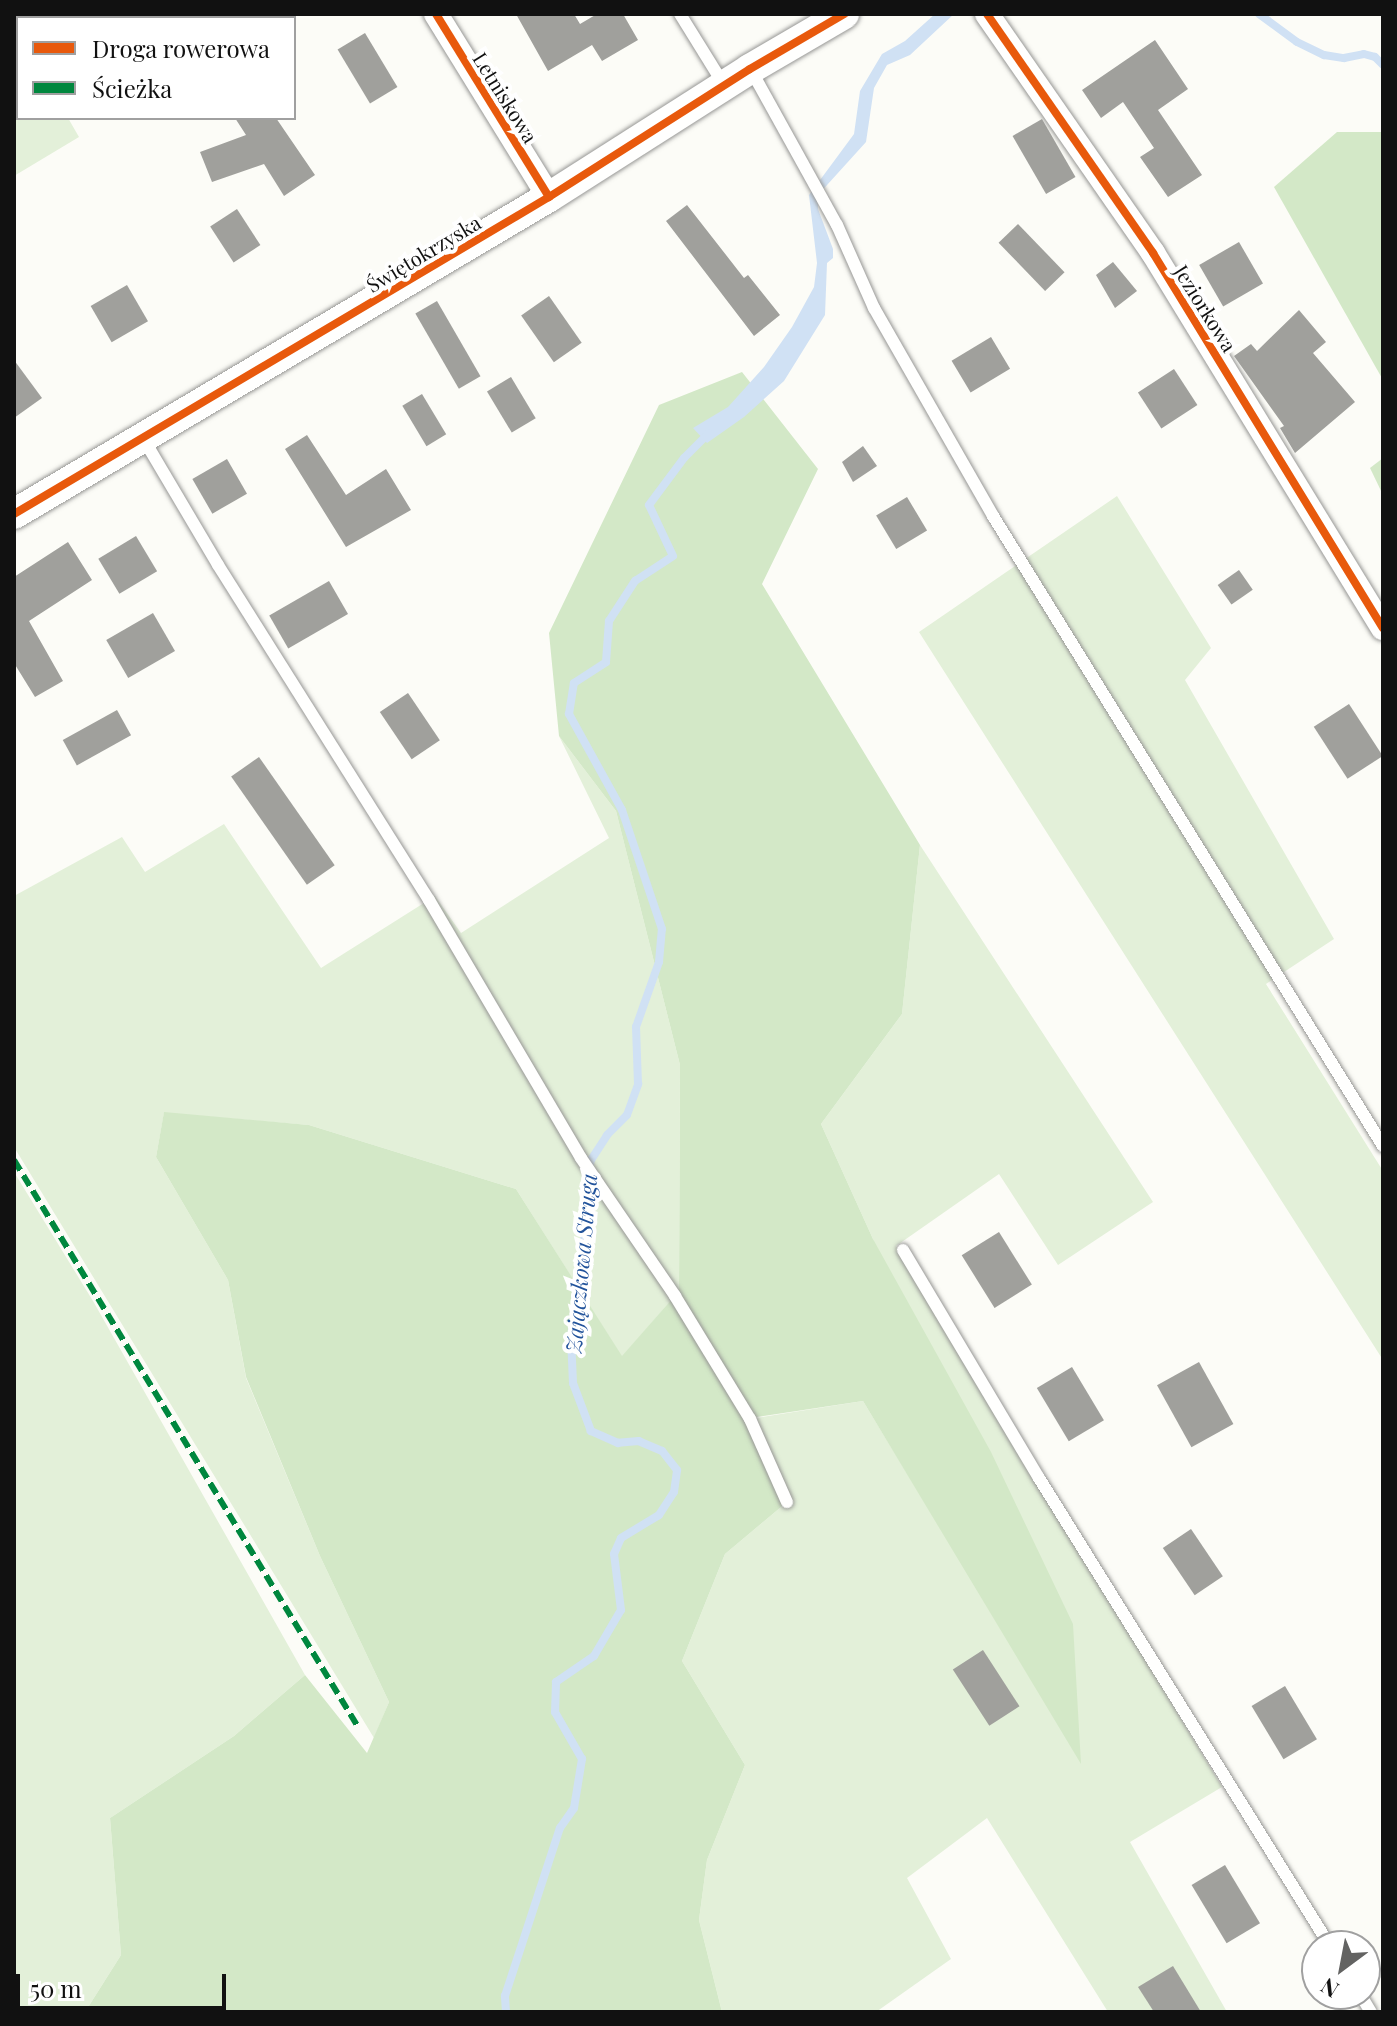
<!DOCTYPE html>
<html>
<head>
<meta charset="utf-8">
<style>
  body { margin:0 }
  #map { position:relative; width:1397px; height:2026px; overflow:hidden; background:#fcfcf7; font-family:"Playfair Display",serif }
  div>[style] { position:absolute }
  .green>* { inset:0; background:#e3f0d9 }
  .forest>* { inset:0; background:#d3e8c7 }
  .water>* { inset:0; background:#d0e1f4 }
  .stream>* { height:8px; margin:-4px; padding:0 4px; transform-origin:4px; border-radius:4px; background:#d0e1f4 }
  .building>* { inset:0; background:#a0a09c; transform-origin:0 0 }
  .roads { filter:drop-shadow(0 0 2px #979795) drop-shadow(0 0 2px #979795) }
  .service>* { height:12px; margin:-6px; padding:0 6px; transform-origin:6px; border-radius:6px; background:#fffffe }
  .minor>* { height:24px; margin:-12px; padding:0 12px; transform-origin:12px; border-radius:12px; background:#fffffe }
  .tertiary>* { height:30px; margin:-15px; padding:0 15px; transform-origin:15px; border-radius:15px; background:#fffffe }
  .quiet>* { height:6px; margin-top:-3px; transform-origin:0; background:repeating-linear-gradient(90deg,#00873e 0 12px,transparent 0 18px) }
  .cycleway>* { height:8px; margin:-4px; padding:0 4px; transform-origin:4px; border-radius:4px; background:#e8590c }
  span { translate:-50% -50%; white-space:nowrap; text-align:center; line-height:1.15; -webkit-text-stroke:8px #fff; paint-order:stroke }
  .street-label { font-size:20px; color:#111 }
  .water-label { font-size:22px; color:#22539b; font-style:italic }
  .frame { position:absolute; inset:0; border:16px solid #111; pointer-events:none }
  .legend { position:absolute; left:16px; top:16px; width:280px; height:104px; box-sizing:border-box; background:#fff; border:2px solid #a0a0a0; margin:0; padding:10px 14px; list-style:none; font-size:24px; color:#111 }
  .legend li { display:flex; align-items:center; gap:16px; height:40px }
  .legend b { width:40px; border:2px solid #a0a0a0 }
  .north { position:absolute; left:1301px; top:1930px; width:80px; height:80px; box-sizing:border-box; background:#fff; border:2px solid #a0a0a0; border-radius:50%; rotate:212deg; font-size:22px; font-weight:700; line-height:32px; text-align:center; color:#111 }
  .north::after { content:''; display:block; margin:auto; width:28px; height:36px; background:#636362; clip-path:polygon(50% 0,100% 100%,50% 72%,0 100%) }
  .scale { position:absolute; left:16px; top:1974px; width:210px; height:36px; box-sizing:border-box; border:4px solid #111; border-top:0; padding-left:10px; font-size:24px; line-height:28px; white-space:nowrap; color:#111; -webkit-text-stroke:6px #fff; paint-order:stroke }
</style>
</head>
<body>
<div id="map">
  <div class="green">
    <div style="clip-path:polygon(14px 21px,18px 28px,18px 118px,68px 118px,79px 137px,14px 176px)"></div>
    <div style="clip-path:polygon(1117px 496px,1211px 648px,1185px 680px,1334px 939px,1266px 984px,1383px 1171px,1383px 1360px,919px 632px)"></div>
    <div style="clip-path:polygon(559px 736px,616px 811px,680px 1065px,679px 1291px,622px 1357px,516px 1189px,309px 1125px,164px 1113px,156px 1157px,228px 1280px,246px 1378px,320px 1556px,389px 1702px,374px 1738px,14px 1147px,14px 896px,122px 837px,145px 872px,224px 824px,321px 968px,435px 896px,461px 933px,609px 838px)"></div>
    <div style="clip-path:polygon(920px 845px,1153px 1202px,1058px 1265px,999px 1174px,896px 1246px,1222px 1787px,1130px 1842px,1227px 2012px,1108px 2012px,987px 1818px,907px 1878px,951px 1959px,876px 2012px,722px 2012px,699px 1920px,707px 1860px,745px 1765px,682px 1661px,725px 1554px,787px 1502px,750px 1419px,863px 1401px,950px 1544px,873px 1239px,821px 1124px,902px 1014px)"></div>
    <div style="clip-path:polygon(14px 1172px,93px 1301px,305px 1675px,234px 1736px,110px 1818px,121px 1955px,85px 2012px,14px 2012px)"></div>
  </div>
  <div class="forest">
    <div style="clip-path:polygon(1337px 132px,1383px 132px,1383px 380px,1274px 187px)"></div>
    <div style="clip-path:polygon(742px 372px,818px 469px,762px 584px,920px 845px,902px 1014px,821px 1124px,873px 1239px,991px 1452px,1073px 1624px,1081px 1764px,863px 1401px,750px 1418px,787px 1502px,725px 1554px,682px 1661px,745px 1765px,707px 1860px,699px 1920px,722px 2012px,85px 2012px,121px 1955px,110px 1818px,234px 1736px,305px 1675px,367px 1753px,389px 1702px,320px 1556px,246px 1377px,228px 1280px,156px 1157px,164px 1112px,309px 1125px,516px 1189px,622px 1356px,679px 1291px,680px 1065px,616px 811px,559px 736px,549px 633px,659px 405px)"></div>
    <div style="clip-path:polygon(1383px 458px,1383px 495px,1370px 468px)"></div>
  </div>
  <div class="water">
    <div style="clip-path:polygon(935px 14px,954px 14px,910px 55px,887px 65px,874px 88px,866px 142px,818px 195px,818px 209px,833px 249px,833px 258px,827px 263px,825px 315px,784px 381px,744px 417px,707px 443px,693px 428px,728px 407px,764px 367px,792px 327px,814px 287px,817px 263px,809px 195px,854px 134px,860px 91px,882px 54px,905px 41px)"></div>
  </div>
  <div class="stream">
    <div style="left:1259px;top:14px;width:47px;rotate:36.4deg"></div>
    <div style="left:1297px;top:42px;width:30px;rotate:26deg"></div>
    <div style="left:1324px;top:55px;width:20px;rotate:9deg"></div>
    <div style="left:1344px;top:58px;width:20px;rotate:-11deg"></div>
    <div style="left:1364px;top:54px;width:11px;rotate:15deg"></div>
    <div style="left:1375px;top:57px;width:11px;rotate:45deg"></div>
    <div style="left:506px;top:2012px;width:16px;rotate:-94deg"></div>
    <div style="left:505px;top:1996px;width:177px;rotate:-71.9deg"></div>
    <div style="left:560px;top:1828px;width:24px;rotate:-55deg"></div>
    <div style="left:574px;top:1808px;width:50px;rotate:-80.7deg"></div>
    <div style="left:582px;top:1759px;width:54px;rotate:-119.9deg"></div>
    <div style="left:555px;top:1712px;width:30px;rotate:-88deg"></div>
    <div style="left:556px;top:1682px;width:46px;rotate:-34.4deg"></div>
    <div style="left:594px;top:1656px;width:53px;rotate:-59.6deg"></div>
    <div style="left:621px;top:1610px;width:56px;rotate:-97.1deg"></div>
    <div style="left:614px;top:1554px;width:17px;rotate:-66deg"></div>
    <div style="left:621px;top:1538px;width:44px;rotate:-31.2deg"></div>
    <div style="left:659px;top:1515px;width:27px;rotate:-57deg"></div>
    <div style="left:674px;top:1492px;width:22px;rotate:-82deg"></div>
    <div style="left:677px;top:1470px;width:24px;rotate:-128deg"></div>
    <div style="left:662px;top:1451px;width:25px;rotate:-157deg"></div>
    <div style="left:639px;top:1441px;width:21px;rotate:175deg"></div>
    <div style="left:618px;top:1443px;width:30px;rotate:-156deg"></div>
    <div style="left:591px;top:1431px;width:51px;rotate:-110.6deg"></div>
    <div style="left:573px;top:1383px;width:46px;rotate:-92.5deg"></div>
    <div style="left:571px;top:1337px;width:113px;rotate:-82.4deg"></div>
    <div style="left:586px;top:1225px;width:35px;rotate:-93deg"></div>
    <div style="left:584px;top:1190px;width:31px;rotate:-77deg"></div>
    <div style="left:591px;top:1160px;width:30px;rotate:-57deg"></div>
    <div style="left:607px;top:1135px;width:28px;rotate:-45deg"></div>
    <div style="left:627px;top:1115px;width:33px;rotate:-70deg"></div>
    <div style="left:638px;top:1084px;width:57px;rotate:-92deg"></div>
    <div style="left:636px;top:1027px;width:69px;rotate:-70.5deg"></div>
    <div style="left:659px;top:962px;width:33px;rotate:-85deg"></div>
    <div style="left:662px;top:929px;width:126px;rotate:-108.6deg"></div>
    <div style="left:622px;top:810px;width:110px;rotate:-118.9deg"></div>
    <div style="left:569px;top:714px;width:31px;rotate:-81deg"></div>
    <div style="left:574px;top:683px;width:38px;rotate:-33deg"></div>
    <div style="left:606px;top:662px;width:41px;rotate:-85.8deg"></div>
    <div style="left:609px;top:621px;width:48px;rotate:-57deg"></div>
    <div style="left:635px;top:581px;width:45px;rotate:-33.3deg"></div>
    <div style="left:673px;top:556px;width:56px;rotate:-115.2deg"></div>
    <div style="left:649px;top:505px;width:59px;rotate:-53.3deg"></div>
    <div style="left:684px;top:458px;width:35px;rotate:-45deg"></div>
  </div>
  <div class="building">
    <div style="clip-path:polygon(516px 14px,574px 14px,580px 24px,597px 14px,623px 14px,638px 40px,602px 61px,592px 45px,548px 71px)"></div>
    <div style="left:365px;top:33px;width:63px;height:32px;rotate:59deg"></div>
    <div style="clip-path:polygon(1155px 40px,1188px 89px,1158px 110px,1202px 175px,1168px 197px,1140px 157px,1154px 148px,1123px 102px,1101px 118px,1082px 90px)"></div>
    <div style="clip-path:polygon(235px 118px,276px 118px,315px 175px,284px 196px,264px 164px,212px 182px,200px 152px,246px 135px)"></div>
    <div style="left:1042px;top:119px;width:67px;height:34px;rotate:60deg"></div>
    <div style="clip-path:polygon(687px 205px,744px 278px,748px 275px,780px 315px,754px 336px,666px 221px)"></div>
    <div style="left:237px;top:209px;width:43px;height:32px;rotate:57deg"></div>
    <div style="left:1018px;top:224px;width:67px;height:27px;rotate:46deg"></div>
    <div style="left:1239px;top:242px;width:48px;height:46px;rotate:60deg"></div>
    <div style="clip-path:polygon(1113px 262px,1137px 291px,1115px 308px,1096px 275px)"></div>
    <div style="left:127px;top:285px;width:42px;height:42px;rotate:60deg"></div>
    <div style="left:549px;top:296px;width:57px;height:34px;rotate:55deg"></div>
    <div style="left:437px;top:301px;width:87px;height:25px;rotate:60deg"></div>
    <div style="clip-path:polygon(1299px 310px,1326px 342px,1313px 353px,1355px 402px,1295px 453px,1280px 428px,1284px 426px,1234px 356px,1251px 344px,1257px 351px)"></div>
    <div style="left:991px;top:337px;width:37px;height:46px;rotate:59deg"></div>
    <div style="clip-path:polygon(14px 360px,42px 398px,14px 418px)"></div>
    <div style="left:1174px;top:369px;width:43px;height:43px;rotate:57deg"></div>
    <div style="left:511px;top:377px;width:48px;height:28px;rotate:59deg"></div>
    <div style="left:422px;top:394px;width:47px;height:23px;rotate:59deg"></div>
    <div style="clip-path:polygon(307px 435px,346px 495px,386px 469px,411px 510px,346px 547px,285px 449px)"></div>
    <div style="clip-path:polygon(863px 446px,877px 466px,853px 482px,842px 462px)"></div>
    <div style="left:227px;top:459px;width:40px;height:40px;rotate:60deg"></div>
    <div style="left:907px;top:497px;width:39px;height:36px;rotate:59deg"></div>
    <div style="left:136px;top:536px;width:41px;height:44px;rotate:59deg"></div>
    <div style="clip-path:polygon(68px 542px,92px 580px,29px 621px,63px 681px,35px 697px,14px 663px,14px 577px)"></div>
    <div style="left:1239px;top:570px;width:24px;height:26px;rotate:55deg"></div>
    <div style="left:329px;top:581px;width:38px;height:69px;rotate:60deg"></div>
    <div style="left:153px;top:613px;width:44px;height:54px;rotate:60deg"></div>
    <div style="left:408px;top:693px;width:57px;height:34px;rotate:56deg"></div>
    <div style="left:1349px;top:704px;width:62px;height:42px;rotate:57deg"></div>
    <div style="left:117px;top:710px;width:29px;height:62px;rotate:61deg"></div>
    <div style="left:259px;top:757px;width:132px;height:34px;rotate:55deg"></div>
    <div style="left:999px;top:1232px;width:62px;height:44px;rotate:58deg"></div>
    <div style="left:1199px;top:1362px;width:71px;height:48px;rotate:61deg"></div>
    <div style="left:1072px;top:1367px;width:62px;height:41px;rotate:59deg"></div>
    <div style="left:1191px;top:1529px;width:57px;height:34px;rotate:56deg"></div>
    <div style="left:983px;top:1650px;width:67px;height:36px;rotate:57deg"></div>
    <div style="left:1285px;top:1686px;width:62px;height:39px;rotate:59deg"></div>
    <div style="left:1225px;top:1865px;width:68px;height:39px;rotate:59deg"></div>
    <div style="clip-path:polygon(1173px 1966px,1201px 2012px,1154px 2012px,1138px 1987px)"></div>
  </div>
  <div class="roads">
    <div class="service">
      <div style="left:680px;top:14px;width:84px;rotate:58.2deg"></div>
      <div style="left:751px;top:70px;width:177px;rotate:61deg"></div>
      <div style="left:837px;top:225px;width:91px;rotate:66deg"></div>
      <div style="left:874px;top:308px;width:240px;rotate:60.2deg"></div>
      <div style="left:993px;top:516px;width:741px;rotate:58.24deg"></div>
      <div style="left:143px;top:438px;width:147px;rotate:59.4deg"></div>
      <div style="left:218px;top:565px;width:396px;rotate:57.8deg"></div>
      <div style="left:429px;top:900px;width:299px;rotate:59.5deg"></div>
      <div style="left:581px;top:1158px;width:167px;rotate:55.7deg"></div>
      <div style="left:675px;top:1296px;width:144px;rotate:58.6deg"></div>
      <div style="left:750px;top:1419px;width:91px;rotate:66deg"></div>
      <div style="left:903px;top:1250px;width:265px;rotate:59.2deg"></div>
      <div style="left:1039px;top:1478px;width:551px;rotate:58.13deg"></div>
      <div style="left:1360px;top:1994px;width:21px;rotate:59deg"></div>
    </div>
    <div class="minor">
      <div style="left:436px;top:14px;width:215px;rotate:58.3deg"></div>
      <div style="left:987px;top:14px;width:291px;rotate:55.2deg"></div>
      <div style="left:1153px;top:253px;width:440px;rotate:58.5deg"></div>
    </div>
    <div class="tertiary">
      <div style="left:14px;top:514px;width:622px;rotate:-30.65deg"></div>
      <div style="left:549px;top:197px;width:238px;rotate:-32.5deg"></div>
      <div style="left:750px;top:69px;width:109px;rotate:-30.3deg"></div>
    </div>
  </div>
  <div class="quiet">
    <div style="left:14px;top:1160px;width:663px;rotate:58.75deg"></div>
  </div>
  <div class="cycleway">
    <div style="left:436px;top:14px;width:215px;rotate:58.3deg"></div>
    <div style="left:987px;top:14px;width:291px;rotate:55.2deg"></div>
    <div style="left:1153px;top:253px;width:440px;rotate:58.5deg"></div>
    <div style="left:14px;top:514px;width:622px;rotate:-30.65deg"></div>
    <div style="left:549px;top:197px;width:238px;rotate:-32.5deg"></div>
    <div style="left:750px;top:69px;width:109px;rotate:-30.3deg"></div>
  </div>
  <div class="street-label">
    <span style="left:506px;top:97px;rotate:58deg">Letniskowa</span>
    <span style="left:423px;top:253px;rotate:-31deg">Świętokrzyska</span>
    <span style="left:1206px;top:308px;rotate:58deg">Jeziorkowa</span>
  </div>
  <div class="water-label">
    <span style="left:581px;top:1263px;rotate:-85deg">Zajączkowa Struga</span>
  </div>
  <div class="frame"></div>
  <ul class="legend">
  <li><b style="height:10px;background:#e8590c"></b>Droga rowerowa</li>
  <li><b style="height:10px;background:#00873e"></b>Ścieżka</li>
  </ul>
  <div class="north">N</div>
  <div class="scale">50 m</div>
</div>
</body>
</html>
